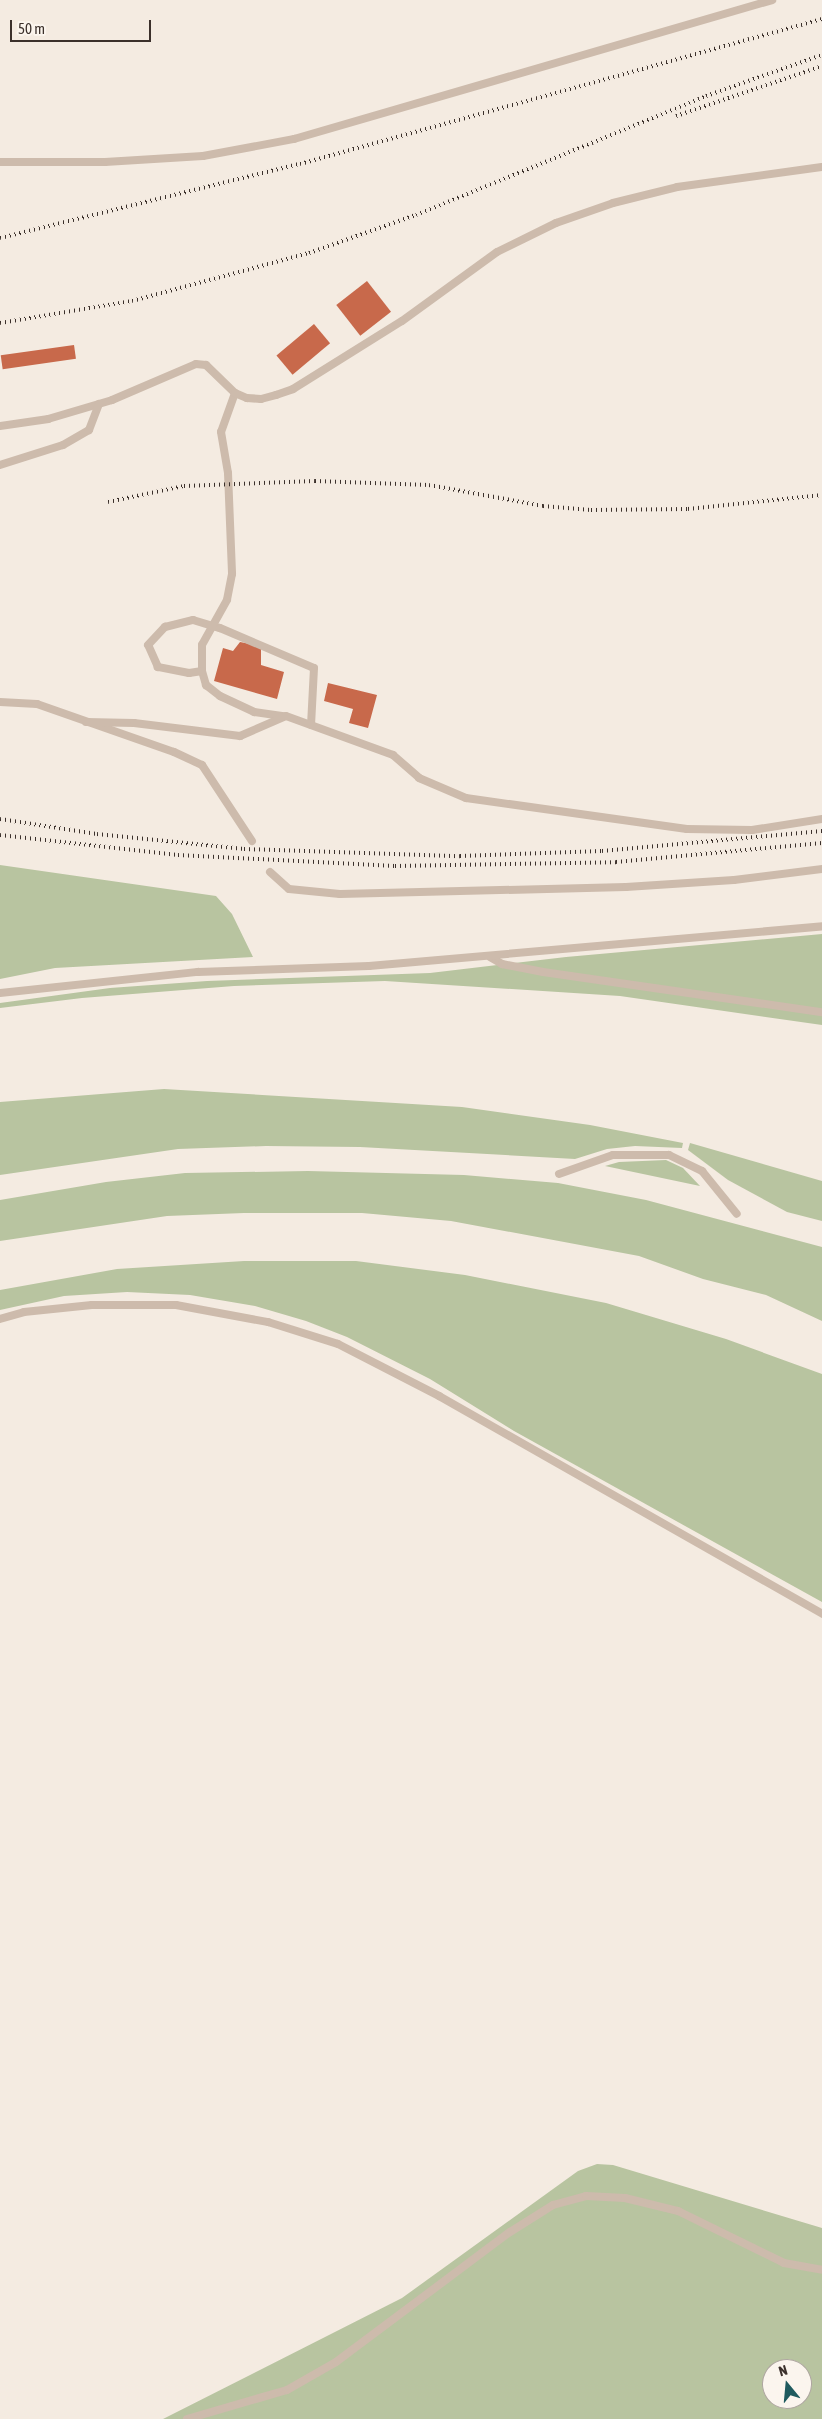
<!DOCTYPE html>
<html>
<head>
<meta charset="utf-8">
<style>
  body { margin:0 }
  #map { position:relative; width:822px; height:2419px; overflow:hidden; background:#f4ebe1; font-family:"Asap Condensed",sans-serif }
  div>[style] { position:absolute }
  .green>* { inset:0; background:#b8c4a0 }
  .building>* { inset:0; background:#c8694b; transform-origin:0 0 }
  .lane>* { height:8px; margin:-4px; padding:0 4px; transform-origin:4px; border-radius:4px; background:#cdbbac }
  .rail>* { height:4px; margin-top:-2px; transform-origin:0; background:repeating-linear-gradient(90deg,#3b302b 0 1px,transparent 0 5px) }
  span { translate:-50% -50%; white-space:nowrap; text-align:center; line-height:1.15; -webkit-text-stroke:4.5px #fbf5ee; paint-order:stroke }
  .north { position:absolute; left:762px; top:2359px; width:50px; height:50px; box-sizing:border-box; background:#fbf5ee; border:1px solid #aea6a0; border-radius:50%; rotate:343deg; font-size:14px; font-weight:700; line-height:20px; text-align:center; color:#3b302b }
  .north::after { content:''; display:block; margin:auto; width:18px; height:22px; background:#1f5a5e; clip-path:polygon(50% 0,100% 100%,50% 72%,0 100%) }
  .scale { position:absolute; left:10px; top:20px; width:141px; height:22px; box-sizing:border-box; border:2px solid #3b302b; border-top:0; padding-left:6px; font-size:15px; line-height:18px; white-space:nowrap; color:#3b302b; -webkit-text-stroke:4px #fbf5ee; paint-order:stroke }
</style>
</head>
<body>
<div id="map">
  <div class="green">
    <div style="clip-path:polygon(0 865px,216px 896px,232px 914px,253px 957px,55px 968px,0 979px)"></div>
    <div style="clip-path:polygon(822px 934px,822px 1025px,620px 996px,385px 981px,234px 986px,82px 998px,0 1008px,0 1003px,110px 988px,207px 981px,430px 973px,566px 957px)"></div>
    <div style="clip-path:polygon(164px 1089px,462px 1107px,590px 1125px,683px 1143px,682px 1148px,635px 1146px,607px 1149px,575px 1159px,360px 1147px,266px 1146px,178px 1149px,0 1175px,0 1102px)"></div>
    <div style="clip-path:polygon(690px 1143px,822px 1181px,822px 1221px,787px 1212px,728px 1180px,688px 1150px)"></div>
    <div style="clip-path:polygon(666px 1160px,683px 1168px,700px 1186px,605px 1166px,619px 1162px)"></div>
    <div style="clip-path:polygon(308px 1171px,464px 1175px,558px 1183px,646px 1200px,822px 1247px,822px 1321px,766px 1295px,703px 1279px,639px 1256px,451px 1221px,362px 1213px,244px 1213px,167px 1216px,0 1241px,0 1200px,106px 1182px,185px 1173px)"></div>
    <div style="clip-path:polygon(244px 1261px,356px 1261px,465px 1275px,606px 1303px,726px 1339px,822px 1374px,822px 1602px,514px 1431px,430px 1379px,347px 1337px,306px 1321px,255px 1306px,190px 1295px,127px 1292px,64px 1296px,0 1310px,0 1290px,117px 1269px)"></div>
    <div style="clip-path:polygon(evenodd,597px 2164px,613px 2165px,822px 2228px,822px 2419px,163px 2419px,402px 2298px,578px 2171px,597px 2164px,772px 2369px,802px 2369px,802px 2399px,772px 2399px,772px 2369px)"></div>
  </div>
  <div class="building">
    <div style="left:367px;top:281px;width:39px;height:39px;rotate:52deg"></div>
    <div style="left:314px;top:324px;width:25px;height:49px;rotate:50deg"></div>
    <div style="left:74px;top:345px;width:14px;height:74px;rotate:82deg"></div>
    <div style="clip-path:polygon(240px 642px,261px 646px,261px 665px,284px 672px,277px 699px,214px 681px,223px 648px,233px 651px)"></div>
    <div style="clip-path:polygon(328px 683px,377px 695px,368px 728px,349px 723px,353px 709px,324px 701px)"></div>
  </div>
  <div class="lane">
    <div style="left:0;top:162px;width:105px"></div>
    <div style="left:105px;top:162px;width:98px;rotate:-3.5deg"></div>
    <div style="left:203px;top:156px;width:93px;rotate:-10.6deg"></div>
    <div style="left:294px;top:139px;width:498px;rotate:-16.2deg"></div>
    <div style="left:235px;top:393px;width:41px;rotate:109.7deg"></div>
    <div style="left:221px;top:432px;width:42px;rotate:80.3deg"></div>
    <div style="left:228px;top:473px;width:101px;rotate:87.7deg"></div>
    <div style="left:232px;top:574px;width:26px;rotate:101deg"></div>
    <div style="left:227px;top:600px;width:51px;rotate:119.1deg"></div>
    <div style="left:202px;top:645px;width:26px;rotate:90deg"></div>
    <div style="left:202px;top:671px;width:15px;rotate:74deg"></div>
    <div style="left:206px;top:685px;width:18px;rotate:38deg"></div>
    <div style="left:220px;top:696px;width:38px;rotate:25deg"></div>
    <div style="left:254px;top:712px;width:30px;rotate:8deg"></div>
    <div style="left:0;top:426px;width:49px;rotate:-8.3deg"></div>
    <div style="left:48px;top:419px;width:67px;rotate:-16.5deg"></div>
    <div style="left:112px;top:400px;width:91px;rotate:-23.2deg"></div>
    <div style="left:196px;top:364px;width:10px;rotate:6deg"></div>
    <div style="left:206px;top:365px;width:40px;rotate:44deg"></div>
    <div style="left:235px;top:393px;width:13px;rotate:23deg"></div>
    <div style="left:247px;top:398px;width:14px;rotate:4deg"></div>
    <div style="left:261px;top:399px;width:16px;rotate:-15deg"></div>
    <div style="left:276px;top:395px;width:18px;rotate:-19deg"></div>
    <div style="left:293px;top:389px;width:128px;rotate:-32deg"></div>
    <div style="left:402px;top:321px;width:117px;rotate:-36deg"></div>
    <div style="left:497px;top:252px;width:66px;rotate:-26.2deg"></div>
    <div style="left:556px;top:223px;width:60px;rotate:-19.3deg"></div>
    <div style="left:613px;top:203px;width:66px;rotate:-14deg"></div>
    <div style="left:677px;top:187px;width:146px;rotate:-7.9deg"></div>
    <div style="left:0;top:465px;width:66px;rotate:-17.6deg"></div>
    <div style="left:63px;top:445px;width:30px;rotate:-30deg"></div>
    <div style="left:89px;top:430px;width:28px;rotate:-69deg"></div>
    <div style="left:202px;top:671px;width:13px;rotate:171deg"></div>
    <div style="left:189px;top:673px;width:32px;rotate:-169deg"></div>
    <div style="left:158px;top:667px;width:24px;rotate:-114deg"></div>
    <div style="left:148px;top:645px;width:25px;rotate:-47deg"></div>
    <div style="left:165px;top:627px;width:29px;rotate:-14deg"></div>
    <div style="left:193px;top:620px;width:28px;rotate:17deg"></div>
    <div style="left:220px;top:628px;width:102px;rotate:23.1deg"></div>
    <div style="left:314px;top:668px;width:57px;rotate:93deg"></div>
    <div style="left:0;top:702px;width:37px;rotate:3deg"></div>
    <div style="left:37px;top:704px;width:145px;rotate:19.3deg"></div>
    <div style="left:174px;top:752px;width:31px;rotate:25deg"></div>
    <div style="left:202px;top:765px;width:91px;rotate:56.7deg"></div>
    <div style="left:86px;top:722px;width:48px;rotate:1.2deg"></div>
    <div style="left:134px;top:723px;width:107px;rotate:7deg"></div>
    <div style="left:240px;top:736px;width:50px;rotate:-23.5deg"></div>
    <div style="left:286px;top:716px;width:114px;rotate:20deg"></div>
    <div style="left:393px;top:755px;width:35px;rotate:41deg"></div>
    <div style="left:419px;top:778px;width:51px;rotate:23.1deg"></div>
    <div style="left:466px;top:798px;width:223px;rotate:8deg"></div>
    <div style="left:687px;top:829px;width:65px;rotate:0.9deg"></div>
    <div style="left:752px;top:830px;width:71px;rotate:-8.9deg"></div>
    <div style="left:270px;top:872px;width:25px;rotate:42deg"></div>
    <div style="left:289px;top:889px;width:51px;rotate:5.6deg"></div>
    <div style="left:340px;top:894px;width:286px;rotate:-1.4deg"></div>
    <div style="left:626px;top:887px;width:108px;rotate:-3.7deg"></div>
    <div style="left:734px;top:880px;width:89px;rotate:-7.1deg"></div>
    <div style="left:490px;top:957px;width:14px;rotate:30deg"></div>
    <div style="left:502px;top:964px;width:42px;rotate:11deg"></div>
    <div style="left:543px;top:972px;width:282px;rotate:8.2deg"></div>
    <div style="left:0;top:993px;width:199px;rotate:-6.1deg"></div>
    <div style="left:198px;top:972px;width:171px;rotate:-2deg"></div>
    <div style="left:369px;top:966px;width:455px;rotate:-5deg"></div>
    <div style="left:559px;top:1174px;width:57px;rotate:-19.4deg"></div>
    <div style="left:613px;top:1155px;width:56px"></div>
    <div style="left:669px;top:1155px;width:37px;rotate:26deg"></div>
    <div style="left:702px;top:1171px;width:55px;rotate:50.9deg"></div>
    <div style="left:0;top:1319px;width:25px;rotate:-16deg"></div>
    <div style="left:24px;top:1312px;width:68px;rotate:-5.9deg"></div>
    <div style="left:92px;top:1305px;width:84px"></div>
    <div style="left:176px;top:1305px;width:94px;rotate:10.5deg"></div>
    <div style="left:268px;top:1322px;width:73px;rotate:17.4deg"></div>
    <div style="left:338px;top:1344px;width:114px;rotate:27.2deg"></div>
    <div style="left:439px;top:1396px;width:441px;rotate:29.6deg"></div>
    <div style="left:187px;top:2419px;width:104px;rotate:-16.2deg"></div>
    <div style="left:287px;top:2390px;width:56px;rotate:-29.7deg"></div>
    <div style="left:336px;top:2362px;width:217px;rotate:-36.8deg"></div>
    <div style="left:510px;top:2232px;width:51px;rotate:-32.1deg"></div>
    <div style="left:553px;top:2205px;width:34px;rotate:-15deg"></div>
    <div style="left:586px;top:2196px;width:39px;rotate:3deg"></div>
    <div style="left:625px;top:2198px;width:55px;rotate:13.8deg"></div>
    <div style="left:678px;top:2211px;width:118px;rotate:26.1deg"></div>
    <div style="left:784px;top:2263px;width:39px;rotate:10deg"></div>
  </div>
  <div class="rail">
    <div style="left:676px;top:116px;width:154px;rotate:-18.9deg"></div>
    <div style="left:0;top:238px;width:309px;rotate:-13.9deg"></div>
    <div style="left:300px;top:164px;width:542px;rotate:-15.52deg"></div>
    <div style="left:0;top:323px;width:134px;rotate:-9.5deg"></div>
    <div style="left:132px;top:301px;width:183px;rotate:-15.2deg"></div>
    <div style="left:309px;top:253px;width:114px;rotate:-19.6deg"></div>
    <div style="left:416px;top:215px;width:313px;rotate:-22.3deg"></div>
    <div style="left:706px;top:96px;width:123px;rotate:-19.5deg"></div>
    <div style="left:108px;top:502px;width:78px;rotate:-11.9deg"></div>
    <div style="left:184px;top:486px;width:131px;rotate:-2.2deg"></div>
    <div style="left:315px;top:481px;width:114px;rotate:2deg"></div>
    <div style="left:429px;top:485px;width:116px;rotate:10.4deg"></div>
    <div style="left:543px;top:506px;width:48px;rotate:4.8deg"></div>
    <div style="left:591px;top:510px;width:97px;rotate:-0.6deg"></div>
    <div style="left:688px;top:509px;width:135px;rotate:-6deg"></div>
    <div style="left:0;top:819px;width:98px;rotate:8.8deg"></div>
    <div style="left:97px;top:834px;width:148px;rotate:5.8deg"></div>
    <div style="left:244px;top:849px;width:216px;rotate:1.9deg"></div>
    <div style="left:460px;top:856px;width:142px;rotate:-2deg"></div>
    <div style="left:602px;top:851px;width:221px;rotate:-5.2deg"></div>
    <div style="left:0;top:835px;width:179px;rotate:6.4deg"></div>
    <div style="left:178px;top:855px;width:217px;rotate:2.9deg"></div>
    <div style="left:395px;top:866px;width:221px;rotate:-1deg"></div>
    <div style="left:616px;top:862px;width:207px;rotate:-5.3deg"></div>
  </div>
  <div class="north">N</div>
  <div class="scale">50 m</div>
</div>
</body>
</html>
